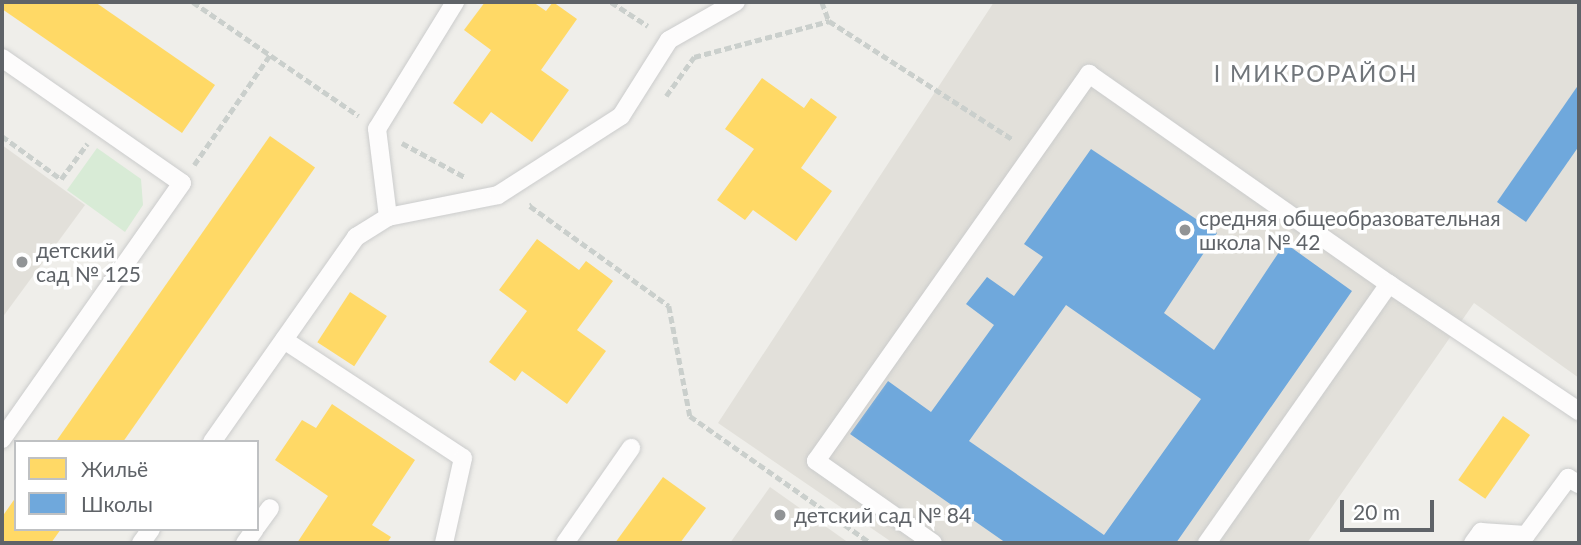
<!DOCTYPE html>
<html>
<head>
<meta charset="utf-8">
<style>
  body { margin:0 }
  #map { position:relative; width:1581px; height:545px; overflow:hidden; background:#efeeea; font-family:Lato,sans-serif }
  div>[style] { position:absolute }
  .education>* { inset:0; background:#e2e0da }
  .green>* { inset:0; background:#d8ebd6 }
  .homes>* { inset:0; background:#ffd966; transform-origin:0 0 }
  .schools>* { inset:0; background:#6fa8dc }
  .path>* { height:4.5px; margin-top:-2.25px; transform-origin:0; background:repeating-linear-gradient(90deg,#cacfcc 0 7px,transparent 0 10.5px) }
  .roads { filter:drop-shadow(0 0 2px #cbcccc) drop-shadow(0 0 2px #cbcccc) }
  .lane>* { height:18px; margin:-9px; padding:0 9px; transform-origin:9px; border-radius:9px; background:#fdfcfc }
  .dots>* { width:19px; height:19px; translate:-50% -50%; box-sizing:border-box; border:4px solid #fff; border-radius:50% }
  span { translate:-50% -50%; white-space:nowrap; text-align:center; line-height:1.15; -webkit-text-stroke:7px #fff; paint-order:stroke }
  .poi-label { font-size:21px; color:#5f6368 }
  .left { translate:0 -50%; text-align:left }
  .neighbourhood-label { font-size:23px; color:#70757a; letter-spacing:2px }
  .frame { position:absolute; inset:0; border:4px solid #5f6368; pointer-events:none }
  .legend { position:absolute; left:14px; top:440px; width:245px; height:91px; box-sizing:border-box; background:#fff; border:2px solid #bfc1c3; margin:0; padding:9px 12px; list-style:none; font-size:21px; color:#5f6368 }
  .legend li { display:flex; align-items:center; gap:14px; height:35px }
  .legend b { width:35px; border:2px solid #bfc1c3 }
  .scale { position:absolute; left:1340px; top:500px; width:94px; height:32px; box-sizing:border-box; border:4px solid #5f6368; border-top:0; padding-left:9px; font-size:21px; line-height:24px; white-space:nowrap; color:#5f6368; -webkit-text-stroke:5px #fff; paint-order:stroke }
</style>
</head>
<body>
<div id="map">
  <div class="education">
    <div style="clip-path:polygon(994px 2px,1579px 2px,1579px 378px,1474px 303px,1307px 543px,893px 543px,718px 423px)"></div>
    <div style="clip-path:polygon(2px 145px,85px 205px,2px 318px)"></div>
    <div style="clip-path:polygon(770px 487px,849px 543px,730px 543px)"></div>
  </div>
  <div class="green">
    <div style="clip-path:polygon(97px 148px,141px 179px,143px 205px,125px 232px,67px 190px)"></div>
  </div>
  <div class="homes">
    <div style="clip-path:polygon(2px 2px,95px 2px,215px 85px,182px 133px,2px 9px)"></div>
    <div style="clip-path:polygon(485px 2px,533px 2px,546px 11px,553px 2px,577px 19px,541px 70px,569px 90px,532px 142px,491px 112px,482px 124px,453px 103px,491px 50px,464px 30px)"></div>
    <div style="clip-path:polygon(762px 78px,804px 108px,811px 98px,837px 117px,801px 168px,832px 191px,796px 241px,753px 210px,745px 220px,717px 200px,754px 149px,725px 129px)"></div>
    <div style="left:270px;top:136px;width:55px;height:374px;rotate:35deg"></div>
    <div style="clip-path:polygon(537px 239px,579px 270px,586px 261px,613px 281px,577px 330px,606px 351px,567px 404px,522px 371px,515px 381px,489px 362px,527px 311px,499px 290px)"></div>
    <div style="left:350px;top:292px;width:44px;height:60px;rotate:33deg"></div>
    <div style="clip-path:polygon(332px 404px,415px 460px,372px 525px,391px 537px,387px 543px,297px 543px,328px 496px,275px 460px,302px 420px,316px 428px)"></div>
    <div style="left:1503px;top:416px;width:33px;height:78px;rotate:35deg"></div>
    <div style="clip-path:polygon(663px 477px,706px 508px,680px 543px,615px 543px)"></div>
    <div style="clip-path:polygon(16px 497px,16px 529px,61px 529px,51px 543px,2px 543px,2px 517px)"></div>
  </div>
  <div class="schools">
    <div style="clip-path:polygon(1579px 84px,1579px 146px,1526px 222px,1497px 202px)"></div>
    <div style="clip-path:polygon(evenodd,1091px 149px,1217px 233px,1164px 313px,1214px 350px,1285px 243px,1352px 291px,1176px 543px,1006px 543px,850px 434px,888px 381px,931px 412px,994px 325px,966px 304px,987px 277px,1014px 296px,1043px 257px,1024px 244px,1091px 149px,1066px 305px,1201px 399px,1104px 535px,969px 441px,1066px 305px)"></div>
  </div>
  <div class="path">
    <div style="left:193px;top:2px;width:201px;rotate:34.5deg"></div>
    <div style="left:611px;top:2px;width:44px;rotate:33deg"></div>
    <div style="left:822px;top:2px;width:20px;rotate:70deg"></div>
    <div style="left:829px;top:21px;width:220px;rotate:32.8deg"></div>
    <div style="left:666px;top:96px;width:48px;rotate:-54.3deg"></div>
    <div style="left:694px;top:57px;width:140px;rotate:-14.9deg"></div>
    <div style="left:2px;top:136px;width:73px;rotate:36.1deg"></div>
    <div style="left:61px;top:179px;width:44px;rotate:-53.4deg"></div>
    <div style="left:402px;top:143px;width:72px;rotate:28.4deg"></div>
    <div style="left:194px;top:165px;width:134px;rotate:-55.4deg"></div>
    <div style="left:532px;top:205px;width:2px;rotate:153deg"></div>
    <div style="left:530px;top:206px;width:171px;rotate:35.7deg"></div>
    <div style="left:669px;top:306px;width:112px;rotate:79.2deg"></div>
    <div style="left:690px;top:416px;width:221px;rotate:35.1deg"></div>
  </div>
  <div class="roads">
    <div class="lane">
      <div style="left:2px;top:58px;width:219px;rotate:34.8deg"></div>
      <div style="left:182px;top:183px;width:313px;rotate:125.1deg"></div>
      <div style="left:388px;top:217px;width:89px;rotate:-97.1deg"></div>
      <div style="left:377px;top:129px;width:149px;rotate:-58.4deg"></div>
      <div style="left:1389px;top:284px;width:229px;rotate:33.8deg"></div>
      <div style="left:284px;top:340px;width:214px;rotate:33.4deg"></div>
      <div style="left:463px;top:458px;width:87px;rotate:102.6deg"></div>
      <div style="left:212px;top:442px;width:251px;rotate:-54.9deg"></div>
      <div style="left:356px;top:237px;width:38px;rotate:-32deg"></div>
      <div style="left:388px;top:217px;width:112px;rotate:-11.3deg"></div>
      <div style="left:498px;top:195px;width:146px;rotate:-32.7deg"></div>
      <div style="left:621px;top:116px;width:90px;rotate:-57.7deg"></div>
      <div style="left:669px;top:40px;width:77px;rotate:-29.6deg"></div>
      <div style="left:257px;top:526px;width:22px;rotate:-54deg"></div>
      <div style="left:141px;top:543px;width:17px;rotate:-54deg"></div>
      <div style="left:245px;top:543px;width:17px;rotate:-54deg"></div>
      <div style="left:565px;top:543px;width:116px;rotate:-55.2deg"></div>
      <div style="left:933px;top:543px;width:143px;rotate:-145deg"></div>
      <div style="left:816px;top:461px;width:474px;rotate:-54.8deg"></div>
      <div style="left:1089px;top:74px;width:366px;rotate:35deg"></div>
      <div style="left:1389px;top:284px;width:317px;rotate:125.1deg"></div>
      <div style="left:1473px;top:543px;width:14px;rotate:-54deg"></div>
      <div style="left:1481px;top:532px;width:45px;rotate:3.8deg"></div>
      <div style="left:1526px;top:535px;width:71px;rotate:-53.6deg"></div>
      <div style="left:1568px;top:478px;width:13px;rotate:29deg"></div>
    </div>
  </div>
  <div class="dots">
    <div style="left:1185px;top:230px;background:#919496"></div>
    <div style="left:22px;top:262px;background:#919496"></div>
    <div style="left:780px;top:515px;background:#919496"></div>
  </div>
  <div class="poi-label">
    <span class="left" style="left:1199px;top:230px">средняя общеобразовательная<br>школа № 42</span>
    <span class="left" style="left:36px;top:262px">детский<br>сад № 125</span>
    <span class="left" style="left:794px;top:515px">детский сад № 84</span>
  </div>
  <div class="neighbourhood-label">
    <span style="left:1316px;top:73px">I МИКРОРАЙОН</span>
  </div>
  <div class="frame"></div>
  <ul class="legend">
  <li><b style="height:19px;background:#ffd966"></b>Жильё</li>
  <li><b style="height:19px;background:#6fa8dc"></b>Школы</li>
  </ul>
  <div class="scale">20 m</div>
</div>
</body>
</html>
